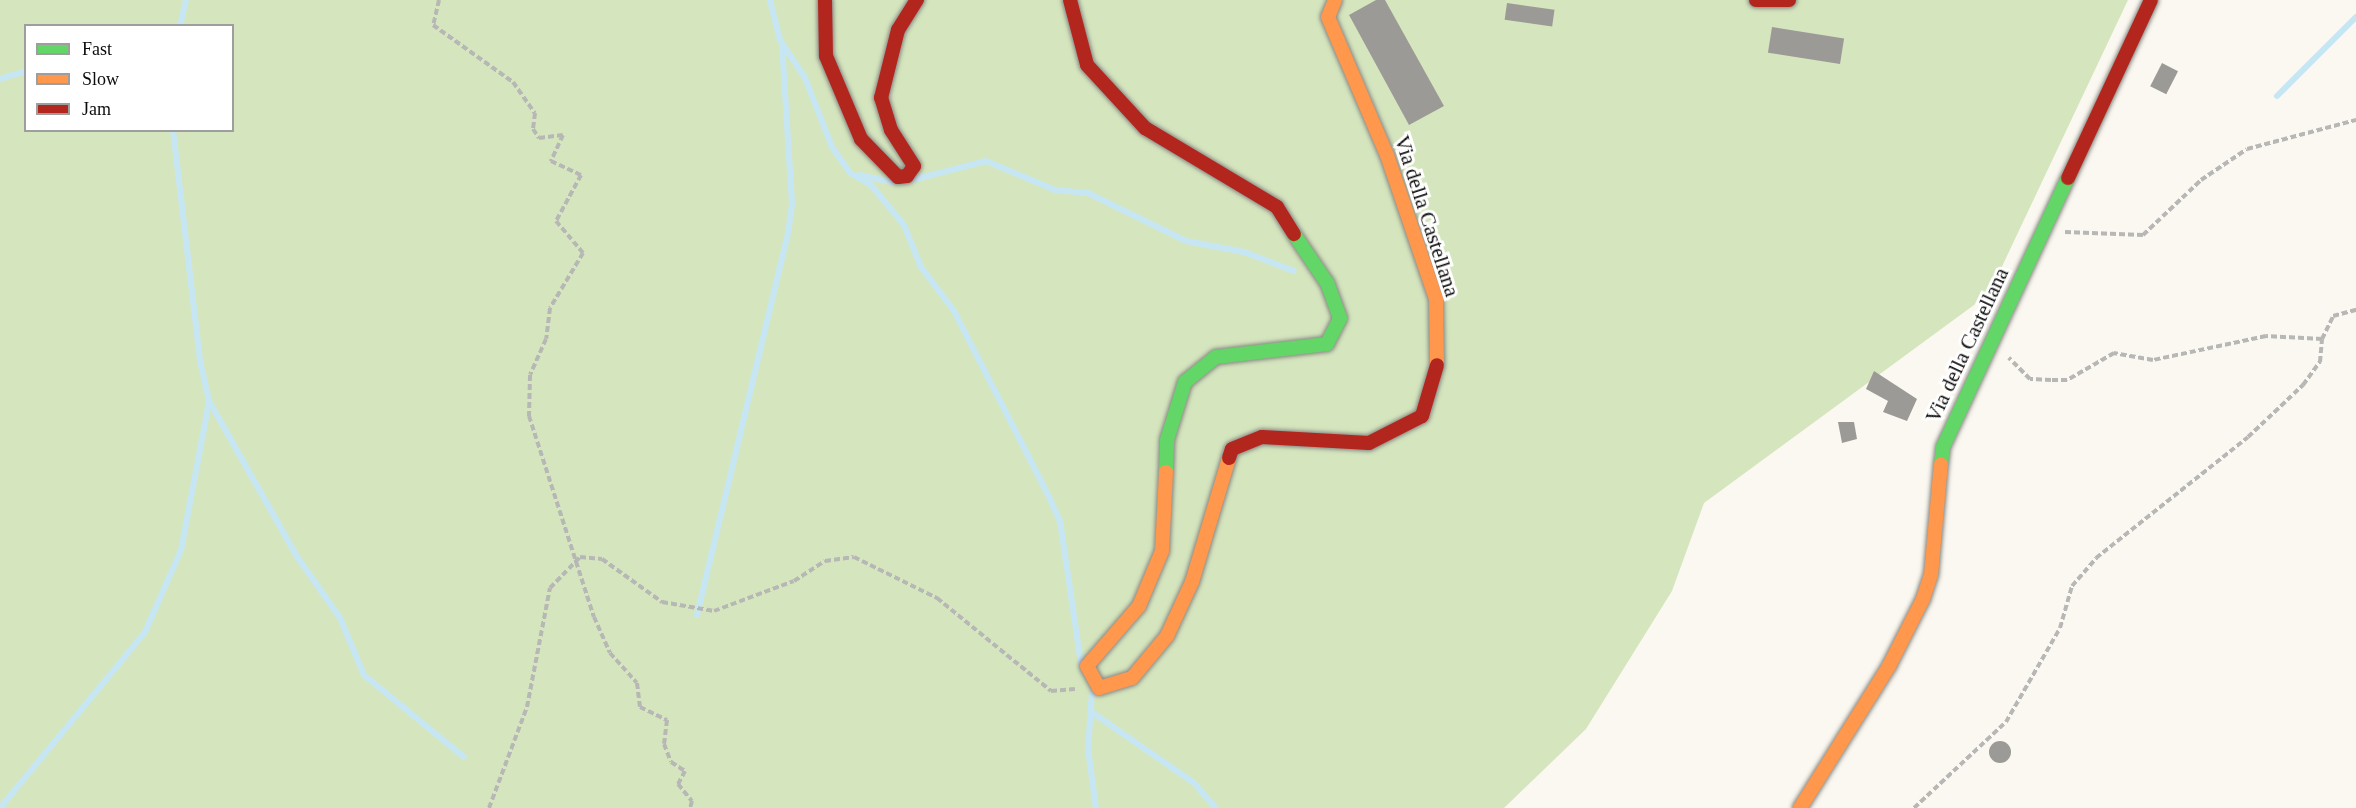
<!DOCTYPE html>
<html>
<head>
<meta charset="utf-8">
<style>
  body { margin:0 }
  #map { position:relative; width:2356px; height:808px; overflow:hidden; background:#faf8f0; font-family:Georgia,serif }
  div>[style] { position:absolute }
  .forest>* { inset:0; background:#d5e6be }
  .stream>* { height:6px; margin:-3px; padding:0 3px; transform-origin:3px; border-radius:3px; background:#c7e6f4 }
  .building>* { inset:0; background:#9c9a96; transform-origin:0 0 }
  .round { border-radius:50% }
  .path>* { height:4px; margin-top:-2px; transform-origin:0; background:repeating-linear-gradient(90deg,#b7b7b5 0 6px,transparent 0 9px) }
  .roads { filter:drop-shadow(0 0 2px #8a8985) drop-shadow(0 0 2px #8a8985) }
  .fast>* { height:14px; margin:-7px; padding:0 7px; transform-origin:7px; border-radius:7px; background:#63d668 }
  .slow>* { height:14px; margin:-7px; padding:0 7px; transform-origin:7px; border-radius:7px; background:#ff974d }
  .jam>* { height:14px; margin:-7px; padding:0 7px; transform-origin:7px; border-radius:7px; background:#b3261e }
  span { translate:-50% -50%; white-space:nowrap; text-align:center; line-height:1.15; -webkit-text-stroke:6px #fff; paint-order:stroke }
  .street-label { font-size:21px; color:#0c0c0c }
  .legend { position:absolute; left:24px; top:24px; width:210px; height:108px; box-sizing:border-box; background:#fff; border:2px solid #9e9e9e; margin:0; padding:8px 10px; list-style:none; font-size:18px; color:#0c0c0c }
  .legend li { display:flex; align-items:center; gap:12px; height:30px }
  .legend b { width:30px; border:2px solid #9e9e9e }
</style>
</head>
<body>
<div id="map">
  <div class="forest">
    <div style="clip-path:polygon(evenodd,0 0,2128px 0,1989px 294px,1704px 503px,1672px 591px,1586px 729px,1504px 808px,0 808px,0 0,26px 26px,232px 26px,232px 130px,26px 130px,26px 26px)"></div>
  </div>
  <div class="stream">
    <div style="left:770px;top:0;width:41px;rotate:76deg"></div>
    <div style="left:780px;top:40px;width:45px;rotate:56.7deg"></div>
    <div style="left:805px;top:78px;width:74px;rotate:68.6deg"></div>
    <div style="left:832px;top:147px;width:32px;rotate:55deg"></div>
    <div style="left:850px;top:173px;width:24px;rotate:30deg"></div>
    <div style="left:871px;top:185px;width:52px;rotate:50.5deg"></div>
    <div style="left:904px;top:225px;width:45px;rotate:68deg"></div>
    <div style="left:921px;top:267px;width:55px;rotate:53.1deg"></div>
    <div style="left:954px;top:311px;width:211px;rotate:62.9deg"></div>
    <div style="left:1050px;top:499px;width:24px;rotate:66deg"></div>
    <div style="left:1060px;top:521px;width:144px;rotate:81.6deg"></div>
    <div style="left:180px;top:26px;width:27px;rotate:-77deg"></div>
    <div style="left:0;top:79px;width:27px;rotate:-17deg"></div>
    <div style="left:2277px;top:96px;width:112px;rotate:-45deg"></div>
    <div style="left:173px;top:130px;width:233px;rotate:83.3deg"></div>
    <div style="left:200px;top:361px;width:41px;rotate:77.3deg"></div>
    <div style="left:209px;top:401px;width:180px;rotate:60.5deg"></div>
    <div style="left:298px;top:558px;width:73px;rotate:55deg"></div>
    <div style="left:340px;top:618px;width:62px;rotate:67.2deg"></div>
    <div style="left:364px;top:675px;width:129px;rotate:39.4deg"></div>
    <div style="left:859px;top:175px;width:35px;rotate:12deg"></div>
    <div style="left:912px;top:180px;width:76px;rotate:-14.4deg"></div>
    <div style="left:986px;top:161px;width:75px;rotate:22.8deg"></div>
    <div style="left:1055px;top:190px;width:33px;rotate:5deg"></div>
    <div style="left:1088px;top:193px;width:109px;rotate:26.1deg"></div>
    <div style="left:1186px;top:241px;width:59px;rotate:10.7deg"></div>
    <div style="left:1244px;top:252px;width:53px;rotate:20.8deg"></div>
    <div style="left:697px;top:615px;width:393px;rotate:-76.6deg"></div>
    <div style="left:788px;top:233px;width:30px;rotate:-82deg"></div>
    <div style="left:792px;top:203px;width:158px;rotate:-93.6deg"></div>
    <div style="left:1092px;top:692px;width:57px;rotate:94deg"></div>
    <div style="left:1088px;top:749px;width:60px;rotate:82.3deg"></div>
    <div style="left:1093px;top:713px;width:123px;rotate:34.7deg"></div>
    <div style="left:1194px;top:783px;width:33px;rotate:49deg"></div>
    <div style="left:0;top:808px;width:228px;rotate:-50.5deg"></div>
    <div style="left:145px;top:632px;width:90px;rotate:-66.3deg"></div>
    <div style="left:181px;top:550px;width:151px;rotate:-79.3deg"></div>
  </div>
  <div class="building">
    <div style="clip-path:polygon(1376px 0,1385px 0,1444px 106px,1409px 125px,1349px 15px)"></div>
    <div style="left:1507px;top:3px;width:48px;height:17px;rotate:8deg"></div>
    <div style="left:1772px;top:27px;width:73px;height:26px;rotate:9deg"></div>
    <div style="left:2162px;top:63px;width:18px;height:26px;rotate:27deg"></div>
    <div style="clip-path:polygon(1874px 371px,1917px 399px,1907px 421px,1883px 412px,1888px 401px,1866px 389px)"></div>
    <div style="clip-path:polygon(1838px 422px,1854px 422px,1857px 439px,1842px 443px)"></div>
    <div class="round" style="left:1989px;top:741px;width:22px;height:22px"></div>
  </div>
  <div class="path">
    <div style="left:439px;top:0;width:26px;rotate:103deg"></div>
    <div style="left:433px;top:25px;width:98px;rotate:35.5deg"></div>
    <div style="left:513px;top:82px;width:38px;rotate:55deg"></div>
    <div style="left:535px;top:113px;width:16px;rotate:97deg"></div>
    <div style="left:533px;top:129px;width:11px;rotate:56deg"></div>
    <div style="left:539px;top:138px;width:24px;rotate:-7deg"></div>
    <div style="left:563px;top:135px;width:29px;rotate:115deg"></div>
    <div style="left:551px;top:161px;width:33px;rotate:25deg"></div>
    <div style="left:581px;top:175px;width:52px;rotate:118.5deg"></div>
    <div style="left:556px;top:221px;width:42px;rotate:49.8deg"></div>
    <div style="left:583px;top:253px;width:64px;rotate:121deg"></div>
    <div style="left:550px;top:308px;width:31px;rotate:97deg"></div>
    <div style="left:546px;top:339px;width:39px;rotate:114deg"></div>
    <div style="left:530px;top:375px;width:41px;rotate:91.4deg"></div>
    <div style="left:529px;top:416px;width:211px;rotate:72.1deg"></div>
    <div style="left:594px;top:617px;width:39px;rotate:66deg"></div>
    <div style="left:610px;top:653px;width:40px;rotate:48deg"></div>
    <div style="left:637px;top:683px;width:24px;rotate:83deg"></div>
    <div style="left:640px;top:707px;width:30px;rotate:26deg"></div>
    <div style="left:667px;top:720px;width:24px;rotate:97deg"></div>
    <div style="left:664px;top:744px;width:19px;rotate:69deg"></div>
    <div style="left:671px;top:762px;width:17px;rotate:33deg"></div>
    <div style="left:685px;top:771px;width:15px;rotate:118deg"></div>
    <div style="left:678px;top:784px;width:22px;rotate:51deg"></div>
    <div style="left:692px;top:801px;width:7px;rotate:106deg"></div>
    <div style="left:2065px;top:232px;width:78px;rotate:2.2deg"></div>
    <div style="left:2143px;top:235px;width:80px;rotate:-43.5deg"></div>
    <div style="left:2201px;top:180px;width:55px;rotate:-34deg"></div>
    <div style="left:2247px;top:149px;width:113px;rotate:-14.9deg"></div>
    <div style="left:2322px;top:339px;width:25px;rotate:-64deg"></div>
    <div style="left:2333px;top:316px;width:24px;rotate:-15deg"></div>
    <div style="left:489px;top:808px;width:108px;rotate:-69.4deg"></div>
    <div style="left:527px;top:707px;width:121px;rotate:-79.1deg"></div>
    <div style="left:550px;top:588px;width:43px;rotate:-45.9deg"></div>
    <div style="left:580px;top:557px;width:22px;rotate:5deg"></div>
    <div style="left:602px;top:559px;width:74px;rotate:35.6deg"></div>
    <div style="left:662px;top:602px;width:53px;rotate:9.8deg"></div>
    <div style="left:714px;top:611px;width:85px;rotate:-20.6deg"></div>
    <div style="left:794px;top:581px;width:37px;rotate:-33deg"></div>
    <div style="left:825px;top:561px;width:29px;rotate:-8deg"></div>
    <div style="left:854px;top:557px;width:93px;rotate:26.3deg"></div>
    <div style="left:937px;top:598px;width:147px;rotate:39.2deg"></div>
    <div style="left:1051px;top:691px;width:24px;rotate:-5deg"></div>
    <div style="left:1914px;top:808px;width:126px;rotate:-43.1deg"></div>
    <div style="left:2006px;top:722px;width:108px;rotate:-60.1deg"></div>
    <div style="left:2060px;top:628px;width:44px;rotate:-74.1deg"></div>
    <div style="left:2072px;top:586px;width:37px;rotate:-49deg"></div>
    <div style="left:2096px;top:558px;width:194px;rotate:-38.5deg"></div>
    <div style="left:2248px;top:437px;width:76px;rotate:-43.4deg"></div>
    <div style="left:2303px;top:385px;width:29px;rotate:-54deg"></div>
    <div style="left:2320px;top:362px;width:23px;rotate:-85deg"></div>
    <div style="left:2322px;top:339px;width:56px;rotate:-176.9deg"></div>
    <div style="left:2266px;top:336px;width:116px;rotate:168deg"></div>
    <div style="left:2153px;top:360px;width:40px;rotate:-170deg"></div>
    <div style="left:2114px;top:353px;width:54px;rotate:150.1deg"></div>
    <div style="left:2067px;top:380px;width:16px;rotate:180deg"></div>
    <div style="left:2051px;top:380px;width:21px;rotate:-177deg"></div>
    <div style="left:2030px;top:379px;width:30px;rotate:-135deg"></div>
  </div>
  <div class="roads">
    <div class="fast">
      <div style="left:1941px;top:464px;width:17px;rotate:-83deg"></div>
      <div style="left:1943px;top:447px;width:297px;rotate:-65.1deg"></div>
      <div style="left:1166px;top:472px;width:32px;rotate:-88deg"></div>
      <div style="left:1167px;top:440px;width:61px;rotate:-72.8deg"></div>
      <div style="left:1185px;top:382px;width:40px;rotate:-39deg"></div>
      <div style="left:1216px;top:357px;width:112px;rotate:-6.7deg"></div>
      <div style="left:1327px;top:344px;width:29px;rotate:-63deg"></div>
      <div style="left:1340px;top:318px;width:37px;rotate:-110deg"></div>
      <div style="left:1327px;top:283px;width:59px;rotate:-124deg"></div>
    </div>
    <div class="slow">
      <div style="left:1335px;top:0;width:18px;rotate:112deg"></div>
      <div style="left:1328px;top:17px;width:150px;rotate:66.9deg"></div>
      <div style="left:1387px;top:155px;width:152px;rotate:71.2deg"></div>
      <div style="left:1436px;top:299px;width:66px;rotate:89.1deg"></div>
      <div style="left:1166px;top:472px;width:79px;rotate:92.9deg"></div>
      <div style="left:1162px;top:551px;width:60px;rotate:112.7deg"></div>
      <div style="left:1139px;top:606px;width:79px;rotate:130.9deg"></div>
      <div style="left:1087px;top:666px;width:25px;rotate:61deg"></div>
      <div style="left:1099px;top:688px;width:34px;rotate:-17deg"></div>
      <div style="left:1132px;top:678px;width:55px;rotate:-50.2deg"></div>
      <div style="left:1167px;top:636px;width:60px;rotate:-65.2deg"></div>
      <div style="left:1192px;top:582px;width:129px;rotate:-73.4deg"></div>
      <div style="left:1800px;top:808px;width:168px;rotate:-57.9deg"></div>
      <div style="left:1889px;top:666px;width:75px;rotate:-63.1deg"></div>
      <div style="left:1923px;top:599px;width:25px;rotate:-72deg"></div>
      <div style="left:1931px;top:575px;width:111px;rotate:-84.9deg"></div>
    </div>
    <div class="jam">
      <div style="left:825px;top:0;width:56px;rotate:89deg"></div>
      <div style="left:826px;top:56px;width:90px;rotate:67.1deg"></div>
      <div style="left:861px;top:139px;width:53px;rotate:45.8deg"></div>
      <div style="left:898px;top:177px;width:9px;rotate:-6deg"></div>
      <div style="left:907px;top:176px;width:12px;rotate:-55deg"></div>
      <div style="left:914px;top:166px;width:43px;rotate:-122.6deg"></div>
      <div style="left:891px;top:130px;width:34px;rotate:-107deg"></div>
      <div style="left:881px;top:98px;width:70px;rotate:-76deg"></div>
      <div style="left:898px;top:30px;width:36px;rotate:-58deg"></div>
      <div style="left:1070px;top:0;width:67px;rotate:75.3deg"></div>
      <div style="left:1087px;top:65px;width:86px;rotate:47.4deg"></div>
      <div style="left:1145px;top:128px;width:154px;rotate:30.9deg"></div>
      <div style="left:1277px;top:207px;width:32px;rotate:58deg"></div>
      <div style="left:1756px;top:0;width:33px"></div>
      <div style="left:2068px;top:178px;width:196px;rotate:-65deg"></div>
      <div style="left:1229px;top:458px;width:9px;rotate:-72deg"></div>
      <div style="left:1232px;top:449px;width:32px;rotate:-22deg"></div>
      <div style="left:1262px;top:437px;width:107px;rotate:3.2deg"></div>
      <div style="left:1369px;top:443px;width:59px;rotate:-27deg"></div>
      <div style="left:1422px;top:416px;width:53px;rotate:-73.6deg"></div>
    </div>
  </div>
  <div class="street-label">
    <span style="left:1427px;top:216px;rotate:72deg">Via della Castellana</span>
    <span style="left:1967px;top:345px;rotate:-65deg">Via della Castellana</span>
  </div>
  <ul class="legend">
  <li><b style="height:8px;background:#63d668"></b>Fast</li>
  <li><b style="height:8px;background:#ff974d"></b>Slow</li>
  <li><b style="height:8px;background:#b3261e"></b>Jam</li>
  </ul>
</div>
</body>
</html>
